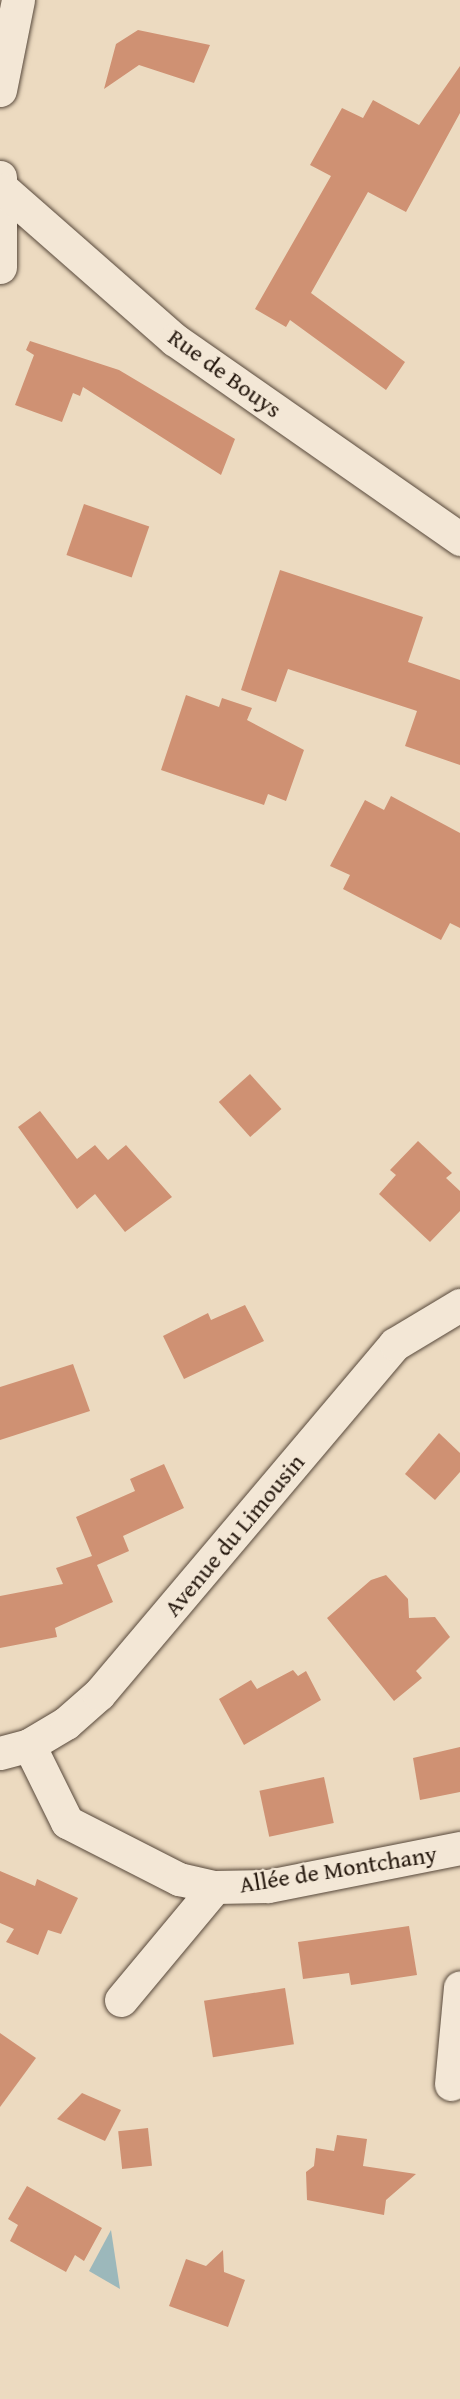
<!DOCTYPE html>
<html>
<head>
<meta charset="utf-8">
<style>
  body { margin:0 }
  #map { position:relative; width:460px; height:2399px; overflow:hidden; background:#ecdac0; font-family:"Gentium Book Plus",serif }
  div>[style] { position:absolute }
  .water>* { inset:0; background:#9cb8bb }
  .building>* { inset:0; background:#cf9173; transform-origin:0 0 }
  .roads { filter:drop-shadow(0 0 2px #58493b) drop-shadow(0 0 2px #58493b) }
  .street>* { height:33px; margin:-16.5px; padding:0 16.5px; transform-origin:16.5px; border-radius:16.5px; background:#f3e7d6 }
  .secondary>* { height:33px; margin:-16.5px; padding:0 16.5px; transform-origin:16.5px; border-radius:16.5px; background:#f3e7d6 }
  span { translate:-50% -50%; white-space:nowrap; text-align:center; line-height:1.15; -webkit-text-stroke:4.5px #f3e7d6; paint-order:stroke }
  .street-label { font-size:24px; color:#26190f }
</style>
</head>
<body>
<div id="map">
  <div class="water">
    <div style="clip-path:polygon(111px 2230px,120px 2289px,89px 2271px)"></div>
  </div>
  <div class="building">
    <div style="clip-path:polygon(138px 30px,210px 45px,194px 83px,139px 65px,104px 89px,116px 44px)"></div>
    <div style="clip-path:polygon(460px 66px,460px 113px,406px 212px,368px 192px,311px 293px,405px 362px,386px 390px,290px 320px,286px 327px,255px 309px,331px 176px,310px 165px,342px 108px,363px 118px,373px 100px,419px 125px)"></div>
    <div style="clip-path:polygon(30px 341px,119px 370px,235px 439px,221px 475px,83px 387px,80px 396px,73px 393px,62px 422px,15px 405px,34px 355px,26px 350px)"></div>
    <div style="left:84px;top:504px;width:69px;height:54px;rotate:19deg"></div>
    <div style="clip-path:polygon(280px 570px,423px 617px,408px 662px,460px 680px,460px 765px,405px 746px,417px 711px,288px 669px,276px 702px,241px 690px)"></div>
    <div style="clip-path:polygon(186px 695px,219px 707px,222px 698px,252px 708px,247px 720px,304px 750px,286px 801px,268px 794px,264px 805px,161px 770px)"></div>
    <div style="clip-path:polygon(391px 796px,460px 833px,460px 928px,450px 923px,441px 940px,343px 889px,350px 875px,330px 866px,365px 800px,384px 810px)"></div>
    <div style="left:250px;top:1074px;width:47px;height:42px;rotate:48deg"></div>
    <div style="clip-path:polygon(40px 1111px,77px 1159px,95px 1145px,108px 1160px,126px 1145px,172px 1197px,125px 1232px,95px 1194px,77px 1209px,18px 1127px)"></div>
    <div style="clip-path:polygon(418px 1141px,452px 1173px,446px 1178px,460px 1191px,460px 1211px,430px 1242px,379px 1194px,396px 1175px,390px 1170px)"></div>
    <div style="clip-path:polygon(245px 1305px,264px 1341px,184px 1379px,163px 1336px,208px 1313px,211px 1320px)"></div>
    <div style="clip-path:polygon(73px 1364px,90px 1411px,0 1440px,0 1387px)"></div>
    <div style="clip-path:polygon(439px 1433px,460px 1453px,460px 1472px,435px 1500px,405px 1474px)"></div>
    <div style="clip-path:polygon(164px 1464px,184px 1508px,123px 1536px,129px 1551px,97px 1565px,113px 1602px,55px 1628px,57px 1637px,0 1648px,0 1596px,63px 1584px,56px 1568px,92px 1556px,76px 1517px,135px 1491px,130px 1479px)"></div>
    <div style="clip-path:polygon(386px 1575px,408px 1599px,409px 1618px,435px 1617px,450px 1637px,416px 1671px,422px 1678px,394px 1701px,327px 1618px,371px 1580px)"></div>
    <div style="clip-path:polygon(293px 1670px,298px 1676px,306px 1671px,321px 1700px,244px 1745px,219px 1699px,251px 1680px,257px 1689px)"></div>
    <div style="clip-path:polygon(460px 1747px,460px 1792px,420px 1800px,413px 1758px)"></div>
    <div style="left:324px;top:1777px;width:47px;height:66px;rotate:78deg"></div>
    <div style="clip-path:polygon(0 1871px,35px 1886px,37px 1879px,78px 1898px,61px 1934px,48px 1930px,38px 1955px,6px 1942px,14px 1929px,0 1923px)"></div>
    <div style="clip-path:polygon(409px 1926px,417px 1975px,351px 1985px,349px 1973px,303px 1979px,298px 1942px)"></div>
    <div style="left:285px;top:1988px;width:57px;height:82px;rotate:81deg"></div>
    <div style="clip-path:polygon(0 2033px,36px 2058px,0 2107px)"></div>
    <div style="clip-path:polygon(82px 2093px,121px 2110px,105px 2141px,57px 2119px)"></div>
    <div style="left:148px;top:2128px;width:38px;height:30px;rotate:84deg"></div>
    <div style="clip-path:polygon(337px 2135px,367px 2139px,363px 2166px,416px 2174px,386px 2200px,384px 2215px,307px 2200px,306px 2172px,314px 2166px,316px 2148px,334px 2151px)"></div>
    <div style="clip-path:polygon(27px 2186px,102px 2228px,84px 2261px,75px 2255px,66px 2272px,10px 2241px,18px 2225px,8px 2219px)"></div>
    <div style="clip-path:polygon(223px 2250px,224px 2272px,245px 2280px,228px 2327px,169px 2306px,186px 2259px,206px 2266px)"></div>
  </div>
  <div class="roads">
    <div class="street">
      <div style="left:0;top:90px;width:92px;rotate:-78.7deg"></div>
      <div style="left:0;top:177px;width:90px;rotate:90deg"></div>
      <div style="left:4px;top:190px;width:227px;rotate:41.3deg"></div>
      <div style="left:175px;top:340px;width:348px;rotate:34.9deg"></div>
      <div style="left:29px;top:1745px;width:86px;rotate:63.7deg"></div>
      <div style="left:67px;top:1822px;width:126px;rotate:27deg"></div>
      <div style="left:179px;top:1879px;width:37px;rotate:13deg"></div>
      <div style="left:215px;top:1887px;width:53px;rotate:-1.1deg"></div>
      <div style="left:268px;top:1886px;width:196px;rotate:-11.2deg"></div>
      <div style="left:121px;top:2000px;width:147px;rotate:-50.2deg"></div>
      <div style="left:451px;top:2084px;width:97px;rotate:-84.7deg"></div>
    </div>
    <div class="secondary">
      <div style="left:0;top:1753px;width:30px;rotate:-15deg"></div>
      <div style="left:29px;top:1745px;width:43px;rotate:-30.7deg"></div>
      <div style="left:66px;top:1723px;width:44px;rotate:-41.3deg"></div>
      <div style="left:99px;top:1694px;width:458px;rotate:-49.8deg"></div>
      <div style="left:395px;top:1344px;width:76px;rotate:-31deg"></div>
    </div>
  </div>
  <div class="street-label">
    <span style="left:225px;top:373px;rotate:36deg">Rue de Bouys</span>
    <span style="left:234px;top:1535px;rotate:-50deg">Avenue du Limousin</span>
    <span style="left:338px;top:1869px;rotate:-9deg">Allée de Montchany</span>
  </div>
</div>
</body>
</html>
